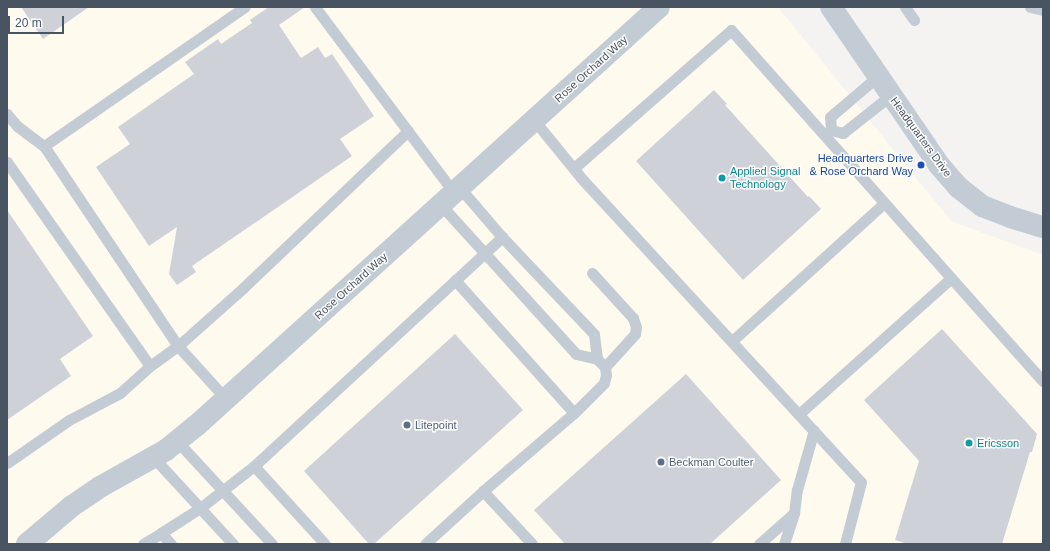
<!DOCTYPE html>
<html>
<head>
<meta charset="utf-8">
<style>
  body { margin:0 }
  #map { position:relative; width:1050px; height:551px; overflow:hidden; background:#f5f3f2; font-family:Arial,sans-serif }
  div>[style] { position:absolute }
  .commercial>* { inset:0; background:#fefaee }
  .building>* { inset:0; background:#ced1d8 }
  .service>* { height:11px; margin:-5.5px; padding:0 5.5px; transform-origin:5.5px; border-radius:5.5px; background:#c3ccd5 }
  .tertiary>* { height:22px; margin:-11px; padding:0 11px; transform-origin:11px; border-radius:11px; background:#c3ccd5 }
  .dots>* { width:11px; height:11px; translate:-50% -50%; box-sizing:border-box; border:2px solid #fff; border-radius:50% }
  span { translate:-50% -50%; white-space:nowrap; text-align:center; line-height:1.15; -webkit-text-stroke:3px #fff; paint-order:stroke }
  .street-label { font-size:11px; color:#485462 }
  .transit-label { font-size:11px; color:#164399 }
  .right { translate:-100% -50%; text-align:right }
  .culture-label { font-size:11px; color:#0d838f }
  .left { translate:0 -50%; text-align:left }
  .service-label { font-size:11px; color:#4e5e75 }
  .frame { position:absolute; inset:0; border:8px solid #485462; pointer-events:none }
  .scale { position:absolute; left:8px; top:16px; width:56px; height:18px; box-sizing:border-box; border:2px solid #485462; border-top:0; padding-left:5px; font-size:12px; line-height:14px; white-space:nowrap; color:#485462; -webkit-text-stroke:3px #fff; paint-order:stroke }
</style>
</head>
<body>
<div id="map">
  <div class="commercial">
    <div style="clip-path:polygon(7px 7px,778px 7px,951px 221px,1043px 255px,1043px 544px,7px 544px)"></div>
  </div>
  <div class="building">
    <div style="clip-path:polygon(21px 7px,89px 7px,43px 39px)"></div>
    <div style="clip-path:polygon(269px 7px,305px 7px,279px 25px,301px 58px,318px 47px,325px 58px,332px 54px,374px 116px,340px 139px,352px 156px,192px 266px,196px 272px,177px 285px,169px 274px,177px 227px,149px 246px,96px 167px,130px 144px,118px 127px,194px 74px,185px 62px,218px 39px,221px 44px,252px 23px,250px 20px)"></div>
    <div style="clip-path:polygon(714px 90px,727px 104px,725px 105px,808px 197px,809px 196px,821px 209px,743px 280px,636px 161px)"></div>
    <div style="clip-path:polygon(7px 210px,93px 336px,60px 359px,71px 376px,7px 420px)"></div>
    <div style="clip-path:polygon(942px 329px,1037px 434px,1032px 452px,1030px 452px,1002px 544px,908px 544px,895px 540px,919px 461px,864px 400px)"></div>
    <div style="clip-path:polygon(455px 334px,523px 410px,374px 544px,369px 544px,304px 471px)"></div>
    <div style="clip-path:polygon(686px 374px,781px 480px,710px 544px,565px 544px,534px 510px)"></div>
  </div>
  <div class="service">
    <div style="left:315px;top:7px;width:232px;rotate:53.2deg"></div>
    <div style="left:905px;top:7px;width:16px;rotate:55deg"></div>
    <div style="left:1030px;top:7px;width:13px;rotate:13deg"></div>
    <div style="left:7px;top:114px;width:16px;rotate:50deg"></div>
    <div style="left:17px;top:126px;width:34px;rotate:37deg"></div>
    <div style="left:44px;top:146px;width:241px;rotate:56.2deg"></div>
    <div style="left:178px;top:346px;width:72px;rotate:47.8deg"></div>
    <div style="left:534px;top:120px;width:77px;rotate:50.8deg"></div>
    <div style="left:583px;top:180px;width:410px;rotate:47.4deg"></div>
    <div style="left:861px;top:482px;width:64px;rotate:104.5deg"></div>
    <div style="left:831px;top:130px;width:13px;rotate:-94deg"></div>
    <div style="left:830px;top:117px;width:63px;rotate:-40.5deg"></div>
    <div style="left:831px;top:130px;width:12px;rotate:14deg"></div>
    <div style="left:843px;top:133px;width:61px;rotate:-38.4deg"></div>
    <div style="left:44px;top:146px;width:244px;rotate:-34.7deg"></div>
    <div style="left:7px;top:162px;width:249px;rotate:55deg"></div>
    <div style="left:574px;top:168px;width:209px;rotate:-41.3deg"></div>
    <div style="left:731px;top:30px;width:470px;rotate:48.4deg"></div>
    <div style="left:441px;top:205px;width:201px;rotate:47.8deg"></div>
    <div style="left:576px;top:354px;width:22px;rotate:13deg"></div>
    <div style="left:597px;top:359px;width:25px;rotate:-97deg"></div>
    <div style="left:594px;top:334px;width:134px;rotate:-133.5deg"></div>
    <div style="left:502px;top:237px;width:65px;rotate:-130.6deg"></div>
    <div style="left:592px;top:273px;width:61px;rotate:47.7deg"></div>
    <div style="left:633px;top:318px;width:9px;rotate:72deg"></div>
    <div style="left:636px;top:327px;width:7px;rotate:98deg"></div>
    <div style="left:635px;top:334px;width:45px;rotate:132.3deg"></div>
    <div style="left:455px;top:280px;width:178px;rotate:48.2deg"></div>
    <div style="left:732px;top:341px;width:205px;rotate:-42.2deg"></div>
    <div style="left:799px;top:414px;width:204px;rotate:-41.8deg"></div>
    <div style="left:177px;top:441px;width:140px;rotate:47.3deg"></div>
    <div style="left:154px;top:458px;width:117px;rotate:47.4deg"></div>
    <div style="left:7px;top:463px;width:75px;rotate:-34.7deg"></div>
    <div style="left:69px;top:420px;width:58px;rotate:-27.9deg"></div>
    <div style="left:120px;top:393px;width:40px;rotate:-42deg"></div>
    <div style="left:150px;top:366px;width:34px;rotate:-36deg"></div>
    <div style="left:178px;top:346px;width:87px;rotate:-41.7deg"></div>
    <div style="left:243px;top:288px;width:228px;rotate:-43.6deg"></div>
    <div style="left:254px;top:466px;width:338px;rotate:-42.7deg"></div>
    <div style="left:483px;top:491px;width:72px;rotate:47.2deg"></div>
    <div style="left:161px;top:533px;width:46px;rotate:-32.7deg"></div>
    <div style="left:200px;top:508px;width:68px;rotate:-37.9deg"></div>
    <div style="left:254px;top:466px;width:105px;rotate:47.7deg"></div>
    <div style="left:143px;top:544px;width:21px;rotate:-31deg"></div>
    <div style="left:161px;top:533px;width:15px;rotate:48deg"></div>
    <div style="left:425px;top:544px;width:79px;rotate:-42.4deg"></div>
    <div style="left:483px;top:491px;width:120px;rotate:-40.6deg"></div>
    <div style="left:574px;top:413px;width:42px;rotate:-45deg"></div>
    <div style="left:604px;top:383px;width:8px;rotate:-76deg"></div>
    <div style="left:606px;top:375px;width:8px;rotate:-97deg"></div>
    <div style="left:605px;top:367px;width:11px;rotate:-135deg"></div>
    <div style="left:759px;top:544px;width:45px;rotate:-41.4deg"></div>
    <div style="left:784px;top:544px;width:33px;rotate:-72deg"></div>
    <div style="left:794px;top:513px;width:23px;rotate:-83deg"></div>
    <div style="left:797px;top:490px;width:62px;rotate:-74.2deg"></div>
  </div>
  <div class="tertiary">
    <div style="left:831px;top:7px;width:191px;rotate:55.6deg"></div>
    <div style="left:939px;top:165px;width:29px;rotate:49deg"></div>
    <div style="left:958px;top:187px;width:31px;rotate:38deg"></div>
    <div style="left:982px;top:206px;width:30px;rotate:21deg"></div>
    <div style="left:1010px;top:217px;width:34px;rotate:17deg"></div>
    <div style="left:27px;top:544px;width:59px;rotate:-40.2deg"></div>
    <div style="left:72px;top:506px;width:34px;rotate:-34deg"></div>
    <div style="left:100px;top:487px;width:76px;rotate:-29.3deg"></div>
    <div style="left:166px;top:450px;width:38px;rotate:-39deg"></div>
    <div style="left:196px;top:426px;width:624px;rotate:-42.14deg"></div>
  </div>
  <div class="dots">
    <div style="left:921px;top:165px;background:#1a4fb4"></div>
    <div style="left:722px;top:178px;background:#0f9aa8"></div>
    <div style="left:407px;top:425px;background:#5c6f8a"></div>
    <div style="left:969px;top:443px;background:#0f9aa8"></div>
    <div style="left:661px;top:462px;background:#5c6f8a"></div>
  </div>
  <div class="street-label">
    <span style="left:591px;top:69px;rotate:-42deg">Rose Orchard Way</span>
    <span style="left:921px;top:137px;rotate:54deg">Headquarters Drive</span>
    <span style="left:351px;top:286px;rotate:-42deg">Rose Orchard Way</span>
  </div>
  <div class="transit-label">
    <span class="right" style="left:913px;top:165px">Headquarters Drive<br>&amp; Rose Orchard Way</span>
  </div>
  <div class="culture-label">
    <span class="left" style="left:730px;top:178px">Applied Signal<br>Technology</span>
    <span class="left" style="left:977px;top:443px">Ericsson</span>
  </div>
  <div class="service-label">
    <span class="left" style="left:415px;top:425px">Litepoint</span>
    <span class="left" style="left:669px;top:462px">Beckman Coulter</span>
  </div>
  <div class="frame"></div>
  <div class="scale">20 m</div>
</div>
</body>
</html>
